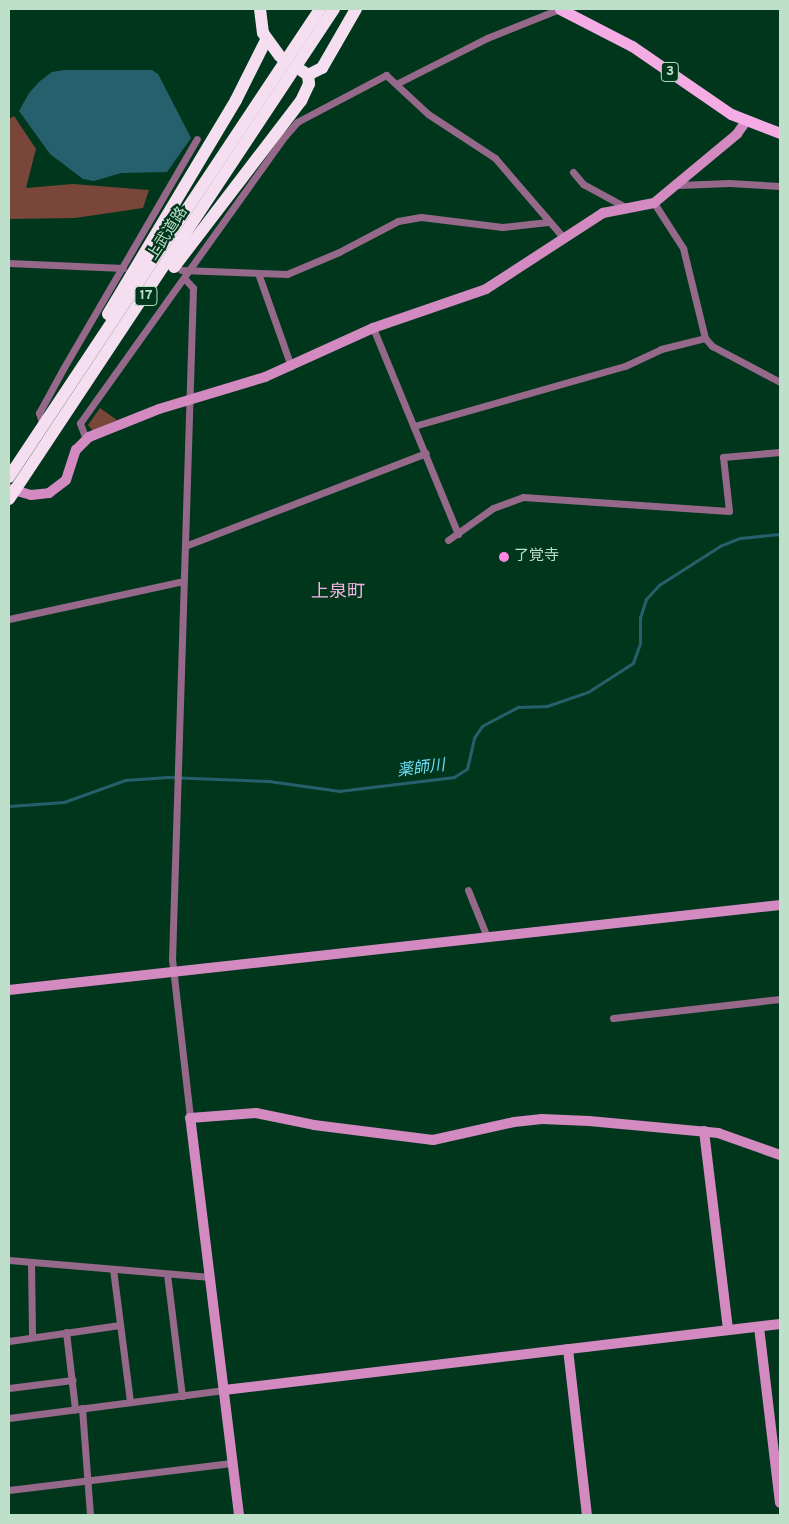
<!DOCTYPE html>
<html>
<head>
<meta charset="utf-8">
<style>
  body { margin:0 }
  #map { position:relative; width:789px; height:1524px; overflow:hidden; background:#00371c; font-family:Overpass,"Noto Sans JP",sans-serif }
  div>[style] { position:absolute }
  .green>* { inset:0; background:#794639 }
  .water>* { inset:0; background:#27606d }
  .stream>* { height:2.5px; margin:-1.25px; padding:0 1.25px; transform-origin:1.25px; border-radius:1.25px; background:#27606d }
  .street>* { height:7px; margin:-3.5px; padding:0 3.5px; transform-origin:3.5px; border-radius:3.5px; background:#96698b }
  .secondary>* { height:10px; margin:-5px; padding:0 5px; transform-origin:5px; border-radius:5px; background:#d28ac1 }
  .primary>* { height:11px; margin:-5.5px; padding:0 5.5px; transform-origin:5.5px; border-radius:5.5px; background:#f5ace4 }
  .highway>* { height:12px; margin:-6px; padding:0 6px; transform-origin:6px; border-radius:6px; background:#f5deef }
  .dots>* { width:14px; height:14px; translate:-50% -50%; box-sizing:border-box; border:2px solid #00371c; border-radius:50% }
  span { translate:-50% -50%; white-space:nowrap; text-align:center; line-height:1.15; -webkit-text-stroke:4.5px #00371c; paint-order:stroke }
  .shield-label span { padding:1px 4px; background:#00371c; border:1px solid; border-radius:4px; -webkit-text-stroke-width:0 }
  .shield-label { font-size:14px; color:#bedfc9; font-weight:700 }
  .street-label { font-size:15px; color:#bedfc9 }
  .poi-label { font-size:15px; color:#bedfc9 }
  .left { translate:0 -50%; text-align:left }
  .water-label { font-size:16px; color:#6eddf7; font-style:italic }
  .quarter-label { font-size:18px; color:#f7b5e7 }
  .frame { position:absolute; inset:0; border:10px solid #bedfc9; pointer-events:none }
</style>
</head>
<body>
<div id="map">
  <div class="green">
    <div style="clip-path:polygon(14px 116px,36px 149px,26px 188px,73px 184px,149px 190px,143px 208px,75px 218px,9px 219px,9px 119px)"></div>
    <div style="clip-path:polygon(100px 408px,117px 420px,93px 431px,88px 425px)"></div>
  </div>
  <div class="water">
    <div style="clip-path:polygon(64px 70px,152px 70px,158px 74px,191px 138px,167px 172px,121px 173px,94px 181px,83px 179px,50px 154px,19px 111px,29px 93px,40px 81px,52px 72px)"></div>
  </div>
  <div class="stream">
    <div style="left:9px;top:806px;width:55px;rotate:-4.2deg"></div>
    <div style="left:64px;top:802px;width:65px;rotate:-19.8deg"></div>
    <div style="left:125px;top:780px;width:43px;rotate:-4deg"></div>
    <div style="left:168px;top:777px;width:101px;rotate:2.3deg"></div>
    <div style="left:269px;top:781px;width:71px;rotate:8.1deg"></div>
    <div style="left:339px;top:791px;width:116px;rotate:-6.9deg"></div>
    <div style="left:454px;top:777px;width:15px;rotate:-32deg"></div>
    <div style="left:467px;top:769px;width:32px;rotate:-77deg"></div>
    <div style="left:474px;top:738px;width:14px;rotate:-56deg"></div>
    <div style="left:482px;top:726px;width:41px;rotate:-27.8deg"></div>
    <div style="left:518px;top:707px;width:29px;rotate:-2deg"></div>
    <div style="left:547px;top:706px;width:43px;rotate:-18.9deg"></div>
    <div style="left:588px;top:692px;width:54px;rotate:-32.8deg"></div>
    <div style="left:633px;top:663px;width:20px;rotate:-70deg"></div>
    <div style="left:640px;top:644px;width:26px;rotate:-90deg"></div>
    <div style="left:640px;top:618px;width:20px;rotate:-72deg"></div>
    <div style="left:646px;top:599px;width:19px;rotate:-47deg"></div>
    <div style="left:659px;top:585px;width:72px;rotate:-32.6deg"></div>
    <div style="left:720px;top:546px;width:22px;rotate:-22deg"></div>
    <div style="left:740px;top:538px;width:40px;rotate:-5.7deg"></div>
  </div>
  <div class="street">
    <div style="left:398px;top:83px;width:100px;rotate:-26.8deg"></div>
    <div style="left:487px;top:38px;width:78px;rotate:-21.9deg"></div>
    <div style="left:573px;top:172px;width:16px;rotate:50deg"></div>
    <div style="left:583px;top:184px;width:50px;rotate:28.6deg"></div>
    <div style="left:678px;top:185px;width:51px;rotate:-2.2deg"></div>
    <div style="left:729px;top:183px;width:51px;rotate:3.4deg"></div>
    <div style="left:654px;top:203px;width:54px;rotate:57.2deg"></div>
    <div style="left:683px;top:248px;width:93px;rotate:76.3deg"></div>
    <div style="left:705px;top:338px;width:11px;rotate:49deg"></div>
    <div style="left:712px;top:346px;width:77px;rotate:27.9deg"></div>
    <div style="left:9px;top:263px;width:114px;rotate:2.5deg"></div>
    <div style="left:181px;top:270px;width:106px;rotate:2.2deg"></div>
    <div style="left:287px;top:274px;width:56px;rotate:-22.9deg"></div>
    <div style="left:339px;top:252px;width:67px;rotate:-27.7deg"></div>
    <div style="left:398px;top:221px;width:23px;rotate:-10deg"></div>
    <div style="left:421px;top:217px;width:82px;rotate:7deg"></div>
    <div style="left:502px;top:227px;width:46px;rotate:-6.2deg"></div>
    <div style="left:258px;top:273px;width:99px;rotate:70.5deg"></div>
    <div style="left:185px;top:279px;width:12px;rotate:48deg"></div>
    <div style="left:193px;top:288px;width:671px;rotate:91.79deg"></div>
    <div style="left:172px;top:959px;width:160px;rotate:83.5deg"></div>
    <div style="left:373px;top:328px;width:223px;rotate:67.6deg"></div>
    <div style="left:43px;top:425px;width:13px;rotate:-108deg"></div>
    <div style="left:39px;top:413px;width:50px;rotate:-61.4deg"></div>
    <div style="left:63px;top:369px;width:266px;rotate:-59.8deg"></div>
    <div style="left:414px;top:426px;width:219px;rotate:-15.9deg"></div>
    <div style="left:625px;top:366px;width:40px;rotate:-25deg"></div>
    <div style="left:661px;top:349px;width:45px;rotate:-14deg"></div>
    <div style="left:86px;top:439px;width:17px;rotate:-111deg"></div>
    <div style="left:80px;top:423px;width:353px;rotate:-54.5deg"></div>
    <div style="left:285px;top:136px;width:18px;rotate:-49deg"></div>
    <div style="left:297px;top:122px;width:101px;rotate:-27.8deg"></div>
    <div style="left:386px;top:75px;width:57px;rotate:42.9deg"></div>
    <div style="left:428px;top:114px;width:80px;rotate:33.3deg"></div>
    <div style="left:495px;top:158px;width:104px;rotate:49.3deg"></div>
    <div style="left:448px;top:540px;width:55px;rotate:-35.4deg"></div>
    <div style="left:493px;top:508px;width:32px;rotate:-20deg"></div>
    <div style="left:523px;top:497px;width:206px;rotate:3.9deg"></div>
    <div style="left:729px;top:511px;width:54px;rotate:-96.3deg"></div>
    <div style="left:723px;top:457px;width:57px;rotate:-5deg"></div>
    <div style="left:185px;top:546px;width:258px;rotate:-21.1deg"></div>
    <div style="left:9px;top:619px;width:178px;rotate:-12.3deg"></div>
    <div style="left:468px;top:890px;width:51px;rotate:68deg"></div>
    <div style="left:613px;top:1018px;width:168px;rotate:-6.5deg"></div>
    <div style="left:9px;top:1260px;width:202px;rotate:4.8deg"></div>
    <div style="left:31px;top:1262px;width:75px;rotate:89.2deg"></div>
    <div style="left:113px;top:1269px;width:134px;rotate:82.7deg"></div>
    <div style="left:167px;top:1274px;width:123px;rotate:83deg"></div>
    <div style="left:66px;top:1332px;width:78px;rotate:83.3deg"></div>
    <div style="left:9px;top:1341px;width:112px;rotate:-8.2deg"></div>
    <div style="left:9px;top:1388px;width:64px;rotate:-7.2deg"></div>
    <div style="left:82px;top:1408px;width:107px;rotate:85.7deg"></div>
    <div style="left:9px;top:1418px;width:217px;rotate:-7.4deg"></div>
    <div style="left:9px;top:1490px;width:226px;rotate:-6.9deg"></div>
  </div>
  <div class="secondary">
    <div style="left:10px;top:489px;width:22px;rotate:16deg"></div>
    <div style="left:31px;top:495px;width:18px;rotate:-6deg"></div>
    <div style="left:49px;top:493px;width:21px;rotate:-37deg"></div>
    <div style="left:66px;top:480px;width:32px;rotate:-72deg"></div>
    <div style="left:76px;top:450px;width:18px;rotate:-45deg"></div>
    <div style="left:89px;top:437px;width:75px;rotate:-21.8deg"></div>
    <div style="left:159px;top:409px;width:111px;rotate:-16.8deg"></div>
    <div style="left:265px;top:377px;width:119px;rotate:-24.4deg"></div>
    <div style="left:373px;top:328px;width:120px;rotate:-19deg"></div>
    <div style="left:486px;top:289px;width:140px;rotate:-33deg"></div>
    <div style="left:603px;top:213px;width:52px;rotate:-11.1deg"></div>
    <div style="left:654px;top:203px;width:108px;rotate:-39.7deg"></div>
    <div style="left:737px;top:134px;width:16px;rotate:-55deg"></div>
    <div style="left:9px;top:990px;width:776px;rotate:-6.29deg"></div>
    <div style="left:704px;top:1131px;width:200px;rotate:83.1deg"></div>
    <div style="left:759px;top:1327px;width:177px;rotate:83.2deg"></div>
    <div style="left:568px;top:1349px;width:167px;rotate:83.5deg"></div>
    <div style="left:224px;top:1390px;width:560px;rotate:-6.77deg"></div>
    <div style="left:239px;top:1515px;width:400px;rotate:-97deg"></div>
    <div style="left:190px;top:1118px;width:66px;rotate:-4.3deg"></div>
    <div style="left:256px;top:1113px;width:59px;rotate:11.7deg"></div>
    <div style="left:314px;top:1125px;width:120px;rotate:7.2deg"></div>
    <div style="left:433px;top:1140px;width:83px;rotate:-12.5deg"></div>
    <div style="left:514px;top:1122px;width:28px;rotate:-6deg"></div>
    <div style="left:542px;top:1119px;width:47px;rotate:2.4deg"></div>
    <div style="left:589px;top:1121px;width:130px;rotate:5.3deg"></div>
    <div style="left:718px;top:1133px;width:66px;rotate:19.5deg"></div>
  </div>
  <div class="primary">
    <div style="left:560px;top:9px;width:81px;rotate:27.2deg"></div>
    <div style="left:632px;top:46px;width:120px;rotate:34.5deg"></div>
    <div style="left:731px;top:114px;width:53px;rotate:21.2deg"></div>
  </div>
  <div class="highway">
    <div style="left:260px;top:9px;width:24px;rotate:83deg"></div>
    <div style="left:263px;top:33px;width:29px;rotate:54deg"></div>
    <div style="left:308px;top:75px;width:16px;rotate:-27deg"></div>
    <div style="left:322px;top:68px;width:68px;rotate:-60deg"></div>
    <div style="left:174px;top:267px;width:209px;rotate:-52.6deg"></div>
    <div style="left:301px;top:101px;width:19px;rotate:-65deg"></div>
    <div style="left:309px;top:84px;width:9px;rotate:-96deg"></div>
    <div style="left:308px;top:75px;width:7px;rotate:-146deg"></div>
    <div style="left:108px;top:314px;width:249px;rotate:-59.1deg"></div>
    <div style="left:236px;top:100px;width:67px;rotate:-63.4deg"></div>
    <div style="left:9px;top:477px;width:562px;rotate:-56.39deg"></div>
    <div style="left:9px;top:499px;width:588px;rotate:-56.45deg"></div>
  </div>
  <div class="dots">
    <div style="left:504px;top:557px;background:#fc86e3"></div>
  </div>
  <div class="shield-label">
    <span style="left:670px;top:72px">3</span>
    <span style="left:146px;top:296px">17</span>
  </div>
  <div class="street-label">
    <span style="left:168px;top:234px;rotate:-57deg">上武道路</span>
  </div>
  <div class="poi-label">
    <span class="left" style="left:514px;top:557px">了覚寺</span>
  </div>
  <div class="water-label">
    <span style="left:421px;top:769px;rotate:-7deg">薬師川</span>
  </div>
  <div class="quarter-label">
    <span style="left:338px;top:593px">上泉町</span>
  </div>
  <div class="frame"></div>
</div>
</body>
</html>
